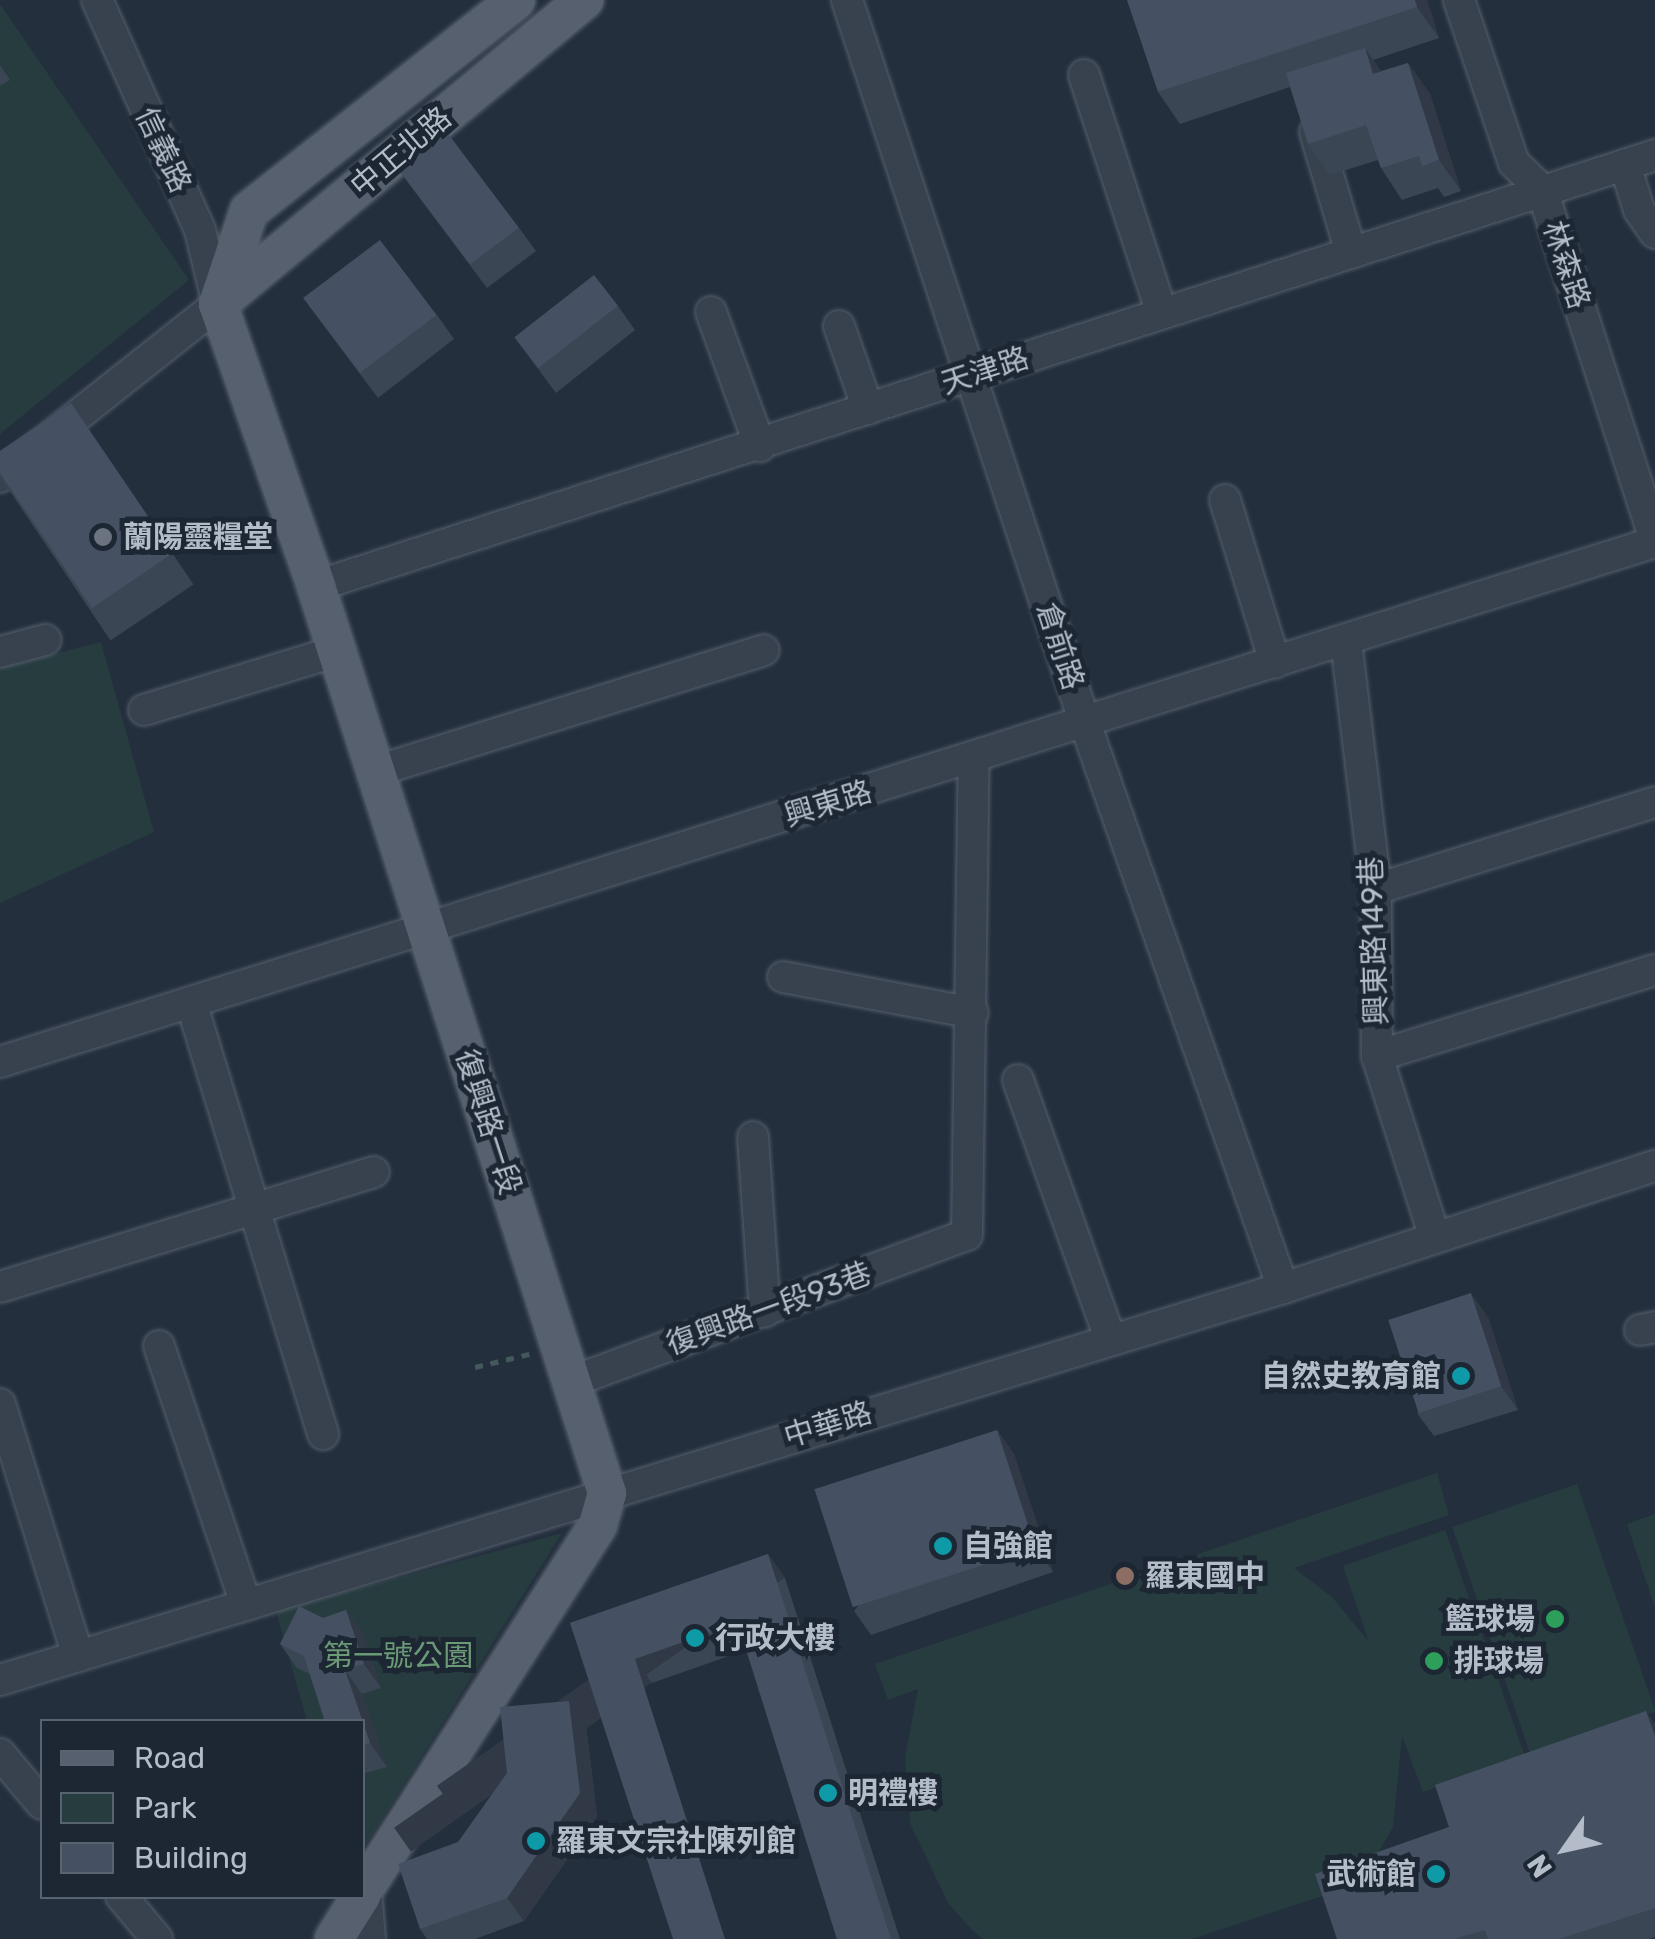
<!DOCTYPE html>
<html>
<head>
<meta charset="utf-8">
<style>
  body { margin:0 }
  #map { position:relative; width:1655px; height:1939px; overflow:hidden; background:#242f3e; font-family:Rubik,"Noto Sans TC",sans-serif }
  div>[style] { position:absolute }
  .green>* { inset:0; background:#263c3f; transform-origin:0 0 }
  .path>* { height:5px; margin-top:-2.5px; transform-origin:0; background:repeating-linear-gradient(90deg,#44595c 0 8px,transparent 0 16px) }
  .roads { filter:drop-shadow(0 0 2px #565f6c) drop-shadow(0 0 2px #565f6c) }
  .minor>* { height:30px; margin:-15px; padding:0 15px; transform-origin:15px; border-radius:15px; background:#38414e }
  .major>* { height:38px; margin:-19px; padding:0 19px; transform-origin:19px; border-radius:19px; background:#56606e }
  .wall>* { inset:0; background:#3b4654; transform-origin:0 0 }
  .shaded-wall>* { inset:0; background:#303945; transform-origin:0 0 }
  .building>* { inset:0; background:#455162; transform-origin:0 0 }
  .dots>* { width:28px; height:28px; translate:-50% -50%; box-sizing:border-box; border:5px solid #1d2633; border-radius:50% }
  span { translate:-50% -50%; white-space:nowrap; text-align:center; line-height:1.15; -webkit-text-stroke:10px #1d2633; paint-order:stroke }
  .street-label { font-size:30px; color:#b4bcc9 }
  .poi-label { font-size:30px; color:#b4bcc9; font-weight:700 }
  .left { translate:0 -50%; text-align:left }
  .right { translate:-100% -50%; text-align:right }
  .park-label { font-size:30px; color:#6b9a76 }
  .legend { position:absolute; left:40px; top:1719px; width:325px; height:180px; box-sizing:border-box; background:#1d2633; border:2px solid #59626f; margin:0; padding:12px 18px; list-style:none; font-size:30px; color:#b4bcc9 }
  .legend li { display:flex; align-items:center; gap:20px; height:50px }
  .legend b { width:50px; border:2px solid #59626f }
  .north { position:absolute; left:1515px; top:1799px; width:100px; height:100px; -webkit-text-stroke:8px #1d2633; paint-order:stroke; rotate:236deg; font-size:28px; font-weight:700; line-height:40px; text-align:center; color:#b4bcc9 }
  .north::after { content:''; display:block; margin:auto; width:35px; height:45px; background:#b4bcc9; clip-path:polygon(50% 0,100% 100%,50% 72%,0 100%) }
</style>
</head>
<body>
<div id="map">
  <div class="green">
    <div style="clip-path:polygon(0 4px,189px 280px,0 434px)"></div>
    <div style="clip-path:polygon(101px 642px,154px 832px,0 903px,0 668px)"></div>
    <div style="clip-path:polygon(1437px 1473px,1449px 1515px,1294px 1568px,1332px 1597px,1369px 1642px,1343px 1566px,1445px 1530px,1525px 1756px,1423px 1792px,1402px 1736px,1393px 1827px,1376px 1857px,1331px 1893px,1192px 1939px,983px 1939px,973px 1931px,948px 1903px,910px 1823px,905px 1757px,918px 1689px,888px 1700px,875px 1664px)"></div>
    <div style="left:1577px;top:1484px;width:241px;height:132px;rotate:71deg"></div>
    <div style="clip-path:polygon(1655px 1514px,1655px 1608px,1627px 1524px)"></div>
    <div style="clip-path:polygon(562px 1533px,403px 1786px,363px 1849px,362px 1722px,307px 1721px,276px 1611px)"></div>
  </div>
  <div class="path">
    <div style="left:475px;top:1367px;width:56px;rotate:-13.5deg"></div>
  </div>
  <div class="roads">
    <div class="minor">
      <div style="left:847px;top:0;width:761px;rotate:71.78deg"></div>
      <div style="left:1085px;top:723px;width:599px;rotate:70.69deg"></div>
      <div style="left:1459px;top:0;width:172px;rotate:71.4deg"></div>
      <div style="left:1514px;top:163px;width:39px;rotate:44deg"></div>
      <div style="left:1542px;top:190px;width:368px;rotate:72.1deg"></div>
      <div style="left:1084px;top:75px;width:250px;rotate:71.9deg"></div>
      <div style="left:1315px;top:132px;width:125px;rotate:73.3deg"></div>
      <div style="left:1625px;top:165px;width:47px;rotate:72.7deg"></div>
      <div style="left:1639px;top:210px;width:28px;rotate:55deg"></div>
      <div style="left:711px;top:312px;width:143px;rotate:69.9deg"></div>
      <div style="left:839px;top:326px;width:88px;rotate:70.7deg"></div>
      <div style="left:0;top:477px;width:278px;rotate:-38.4deg"></div>
      <div style="left:218px;top:304px;width:76px;rotate:-103.7deg"></div>
      <div style="left:200px;top:230px;width:252px;rotate:-114.1deg"></div>
      <div style="left:1225px;top:500px;width:170px;rotate:72.9deg"></div>
      <div style="left:316px;top:586px;width:1407px;rotate:-17.84deg"></div>
      <div style="left:1346px;top:641px;width:250px;rotate:83.1deg"></div>
      <div style="left:1376px;top:889px;width:167px;rotate:89.7deg"></div>
      <div style="left:1377px;top:1056px;width:188px;rotate:72.3deg"></div>
      <div style="left:0;top:652px;width:47px;rotate:-14.9deg"></div>
      <div style="left:144px;top:710px;width:202px;rotate:-17deg"></div>
      <div style="left:376px;top:771px;width:406px;rotate:-17.3deg"></div>
      <div style="left:1376px;top:889px;width:292px;rotate:-17.3deg"></div>
      <div style="left:783px;top:977px;width:193px;rotate:10.7deg"></div>
      <div style="left:191px;top:1002px;width:452px;rotate:73deg"></div>
      <div style="left:1377px;top:1056px;width:291px;rotate:-17.2deg"></div>
      <div style="left:0;top:1062px;width:1735px;rotate:-17.44deg"></div>
      <div style="left:1018px;top:1080px;width:275px;rotate:70.4deg"></div>
      <div style="left:753px;top:1137px;width:175px;rotate:86.1deg"></div>
      <div style="left:0;top:1287px;width:391px;rotate:-17.1deg"></div>
      <div style="left:1640px;top:1330px;width:15px;rotate:-11deg"></div>
      <div style="left:159px;top:1346px;width:273px;rotate:71.4deg"></div>
      <div style="left:571px;top:1382px;width:422px;rotate:-20.4deg"></div>
      <div style="left:967px;top:1235px;width:477px;rotate:-89.2deg"></div>
      <div style="left:0;top:1404px;width:264px;rotate:72.8deg"></div>
      <div style="left:0;top:1680px;width:1342px;rotate:-16.99deg"></div>
      <div style="left:1283px;top:1288px;width:391px;rotate:-18.2deg"></div>
      <div style="left:0;top:1754px;width:65px;rotate:50deg"></div>
      <div style="left:366px;top:1887px;width:52px;rotate:85.6deg"></div>
      <div style="left:121px;top:1896px;width:56px;rotate:50.1deg"></div>
    </div>
    <div class="major">
      <div style="left:218px;top:304px;width:299px;rotate:70.8deg"></div>
      <div style="left:316px;top:586px;width:953px;rotate:72.21deg"></div>
      <div style="left:607px;top:1493px;width:33px;rotate:106deg"></div>
      <div style="left:598px;top:1525px;width:437px;rotate:122.7deg"></div>
      <div style="left:218px;top:304px;width:476px;rotate:-39.7deg"></div>
      <div style="left:218px;top:304px;width:98px;rotate:-71.6deg"></div>
      <div style="left:249px;top:211px;width:340px;rotate:-38.3deg"></div>
      <div style="left:334px;top:1939px;width:51px;rotate:-57.9deg"></div>
    </div>
  </div>
  <div class="wall">
    <div style="clip-path:polygon(1427px 0,1439px 38px,1373px 60px,1381px 71px,1408px 63px,1430px 94px,1461px 191px,1444px 197px,1438px 188px,1402px 200px,1381px 168px,1378px 160px,1330px 175px,1308px 144px,1290px 87px,1180px 124px,1158px 92px)"></div>
    <div style="clip-path:polygon(0 65px,10px 80px,0 86px)"></div>
    <div style="clip-path:polygon(394px 164px,519px 228px,536px 251px,487px 288px)"></div>
    <div style="clip-path:polygon(303px 298px,437px 315px,454px 339px,378px 398px)"></div>
    <div style="clip-path:polygon(618px 306px,635px 330px,556px 393px,515px 338px)"></div>
    <div style="left:71px;top:403px;width:219px;height:100px;rotate:56deg"></div>
    <div style="clip-path:polygon(1488px 1317px,1518px 1410px,1434px 1436px,1417px 1413px)"></div>
    <div style="clip-path:polygon(997px 1430px,1014px 1454px,1053px 1572px,871px 1635px,854px 1611px)"></div>
    <div style="clip-path:polygon(768px 1554px,785px 1578px,900px 1939px,837px 1939px,746px 1650px,652px 1683px,570px 1623px)"></div>
    <div style="clip-path:polygon(346px 1610px,363px 1634px,381px 1688px,362px 1694px,387px 1767px,362px 1774px,362px 1722px,310px 1674px,297px 1668px,280px 1644px,323px 1618px)"></div>
    <div style="clip-path:polygon(1655px 1724px,1655px 1937px,1649px 1939px,1337px 1939px,1449px 1827px)"></div>
    <div style="clip-path:polygon(586px 1725px,597px 1817px,524px 1921px,475px 1939px,427px 1939px,420px 1929px)"></div>
  </div>
  <div class="shaded-wall">
    <div style="clip-path:polygon(1415px 0,1427px 0,1439px 38px,1417px 7px)"></div>
    <div style="clip-path:polygon(1365px 48px,1387px 80px,1373px 74px)"></div>
    <div style="clip-path:polygon(1408px 63px,1430px 94px,1461px 191px,1439px 160px)"></div>
    <div style="clip-path:polygon(1471px 1293px,1488px 1317px,1518px 1410px,1501px 1386px)"></div>
    <div style="clip-path:polygon(997px 1430px,1014px 1454px,1053px 1572px,1036px 1548px)"></div>
    <div style="left:768px;top:1554px;width:29px;height:404px;rotate:55deg"></div>
    <div style="clip-path:polygon(346px 1610px,363px 1634px,381px 1688px,364px 1664px)"></div>
    <div style="left:635px;top:1659px;width:29px;height:294px;rotate:55deg"></div>
    <div style="clip-path:polygon(345px 1670px,362px 1694px,387px 1767px,370px 1743px)"></div>
    <div style="clip-path:polygon(569px 1701px,586px 1725px,597px 1817px,524px 1921px,507px 1898px)"></div>
    <div style="clip-path:polygon(1646px 1711px,1655px 1724px,1655px 1736px)"></div>
  </div>
  <div class="building">
    <div style="clip-path:polygon(1127px 0,1415px 0,1417px 7px,1158px 92px)"></div>
    <div style="clip-path:polygon(1365px 48px,1373px 74px,1408px 63px,1439px 160px,1422px 166px,1419px 156px,1381px 168px,1366px 125px,1308px 144px,1286px 73px)"></div>
    <div style="left:443px;top:127px;width:126px;height:61px;rotate:53deg"></div>
    <div style="left:380px;top:240px;width:94px;height:96px;rotate:53deg"></div>
    <div style="left:594px;top:275px;width:39px;height:101px;rotate:52deg"></div>
    <div style="clip-path:polygon(71px 403px,173px 553px,92px 608px,0 473px,0 451px)"></div>
    <div style="left:1471px;top:1293px;width:98px;height:87px;rotate:72deg"></div>
    <div style="left:997px;top:1430px;width:124px;height:192px;rotate:72deg"></div>
    <div style="clip-path:polygon(768px 1554px,891px 1939px,837px 1939px,738px 1623px,635px 1659px,725px 1939px,673px 1939px,570px 1623px)"></div>
    <div style="clip-path:polygon(299px 1606px,323px 1618px,346px 1610px,364px 1664px,345px 1670px,370px 1743px,362px 1745px,362px 1722px,325px 1722px,304px 1656px,280px 1644px)"></div>
    <div style="clip-path:polygon(569px 1701px,580px 1793px,507px 1898px,420px 1929px,398px 1864px,458px 1842px,507px 1773px,500px 1707px)"></div>
    <div style="clip-path:polygon(1646px 1711px,1655px 1736px,1655px 1908px,1559px 1939px,1488px 1939px,1485px 1930px,1454px 1939px,1337px 1939px,1315px 1874px,1449px 1827px,1435px 1785px)"></div>
  </div>
  <div class="dots">
    <div style="left:103px;top:537px;background:#6b7280"></div>
    <div style="left:1461px;top:1376px;background:#0f9aa8"></div>
    <div style="left:943px;top:1546px;background:#0f9aa8"></div>
    <div style="left:1125px;top:1576px;background:#8d6e63"></div>
    <div style="left:1555px;top:1619px;background:#2e9e5b"></div>
    <div style="left:695px;top:1638px;background:#0f9aa8"></div>
    <div style="left:1434px;top:1661px;background:#2e9e5b"></div>
    <div style="left:828px;top:1793px;background:#0f9aa8"></div>
    <div style="left:536px;top:1841px;background:#0f9aa8"></div>
    <div style="left:1436px;top:1874px;background:#0f9aa8"></div>
  </div>
  <div class="street-label">
    <span style="left:163px;top:150px;rotate:65deg">信義路</span>
    <span style="left:401px;top:152px;rotate:-40deg">中正北路</span>
    <span style="left:1566px;top:265px;rotate:72deg">林森路</span>
    <span style="left:985px;top:371px;rotate:-18deg">天津路</span>
    <span style="left:1060px;top:646px;rotate:72deg">倉前路</span>
    <span style="left:828px;top:804px;rotate:-17deg">興東路</span>
    <span style="left:1374px;top:941px;rotate:-92deg">興東路149巷</span>
    <span style="left:488px;top:1122px;rotate:72deg">復興路一段</span>
    <span style="left:769px;top:1309px;rotate:-20deg">復興路一段93巷</span>
    <span style="left:828px;top:1425px;rotate:-17deg">中華路</span>
  </div>
  <div class="poi-label">
    <span class="left" style="left:123px;top:537px">蘭陽靈糧堂</span>
    <span class="right" style="left:1441px;top:1376px">自然史教育館</span>
    <span class="left" style="left:963px;top:1546px">自強館</span>
    <span class="left" style="left:1145px;top:1576px">羅東國中</span>
    <span class="right" style="left:1535px;top:1619px">籃球場</span>
    <span class="left" style="left:715px;top:1638px">行政大樓</span>
    <span class="left" style="left:1454px;top:1661px">排球場</span>
    <span class="left" style="left:848px;top:1793px">明禮樓</span>
    <span class="left" style="left:556px;top:1841px">羅東文宗社陳列館</span>
    <span class="right" style="left:1416px;top:1874px">武術館</span>
  </div>
  <div class="park-label">
    <span style="left:398px;top:1656px">第一號公園</span>
  </div>
  <ul class="legend">
  <li><b style="height:12px;background:#56606e"></b>Road</li>
  <li><b style="height:28px;background:#263c3f"></b>Park</li>
  <li><b style="height:28px;background:#455162"></b>Building</li>
  </ul>
  <div class="north">N</div>
</div>
</body>
</html>
